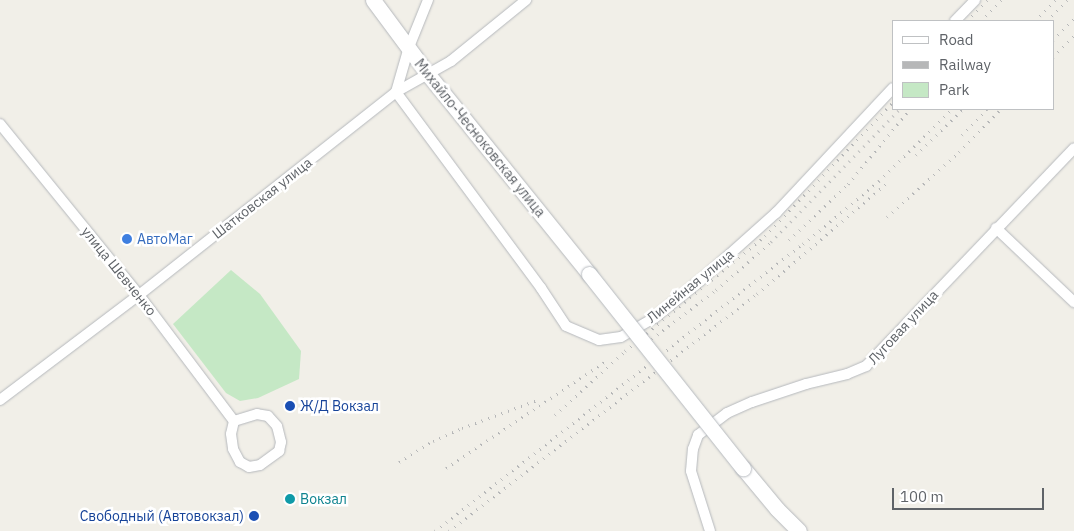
<!DOCTYPE html>
<html>
<head>
<meta charset="utf-8">
<style>
  body { margin:0 }
  #map { position:relative; width:1074px; height:531px; overflow:hidden; background:#f1efe8; font-family:"IBM Plex Sans",sans-serif }
  div>[style] { position:absolute }
  .green>* { inset:0; background:#c5e8c5 }
  .roads { filter:drop-shadow(0 0 1px #b5b8bc) drop-shadow(0 0 1px #b5b8bc) }
  .street>* { height:10px; margin:-5px; padding:0 5px; transform-origin:5px; border-radius:5px; background:#fff }
  .secondary>* { height:15px; margin:-7.5px; padding:0 7.5px; transform-origin:7.5px; border-radius:7.5px; background:#fff }
  .rail>* { height:3px; margin-top:-1.5px; transform-origin:0; background:repeating-linear-gradient(90deg,#b6b7b8 0 1px,transparent 0 7px) }
  .bridges { filter:drop-shadow(0 0 1px #b6babf) drop-shadow(0 0 1px #b6babf) }
  .secondary-bridge>* { height:15px; margin:-7.5px; padding:0 7.5px; transform-origin:7.5px; border-radius:7.5px; background:#fff }
  .dots>* { width:14px; height:14px; translate:-50% -50%; box-sizing:border-box; border:2px solid #fff; border-radius:50% }
  span { translate:-50% -50%; white-space:nowrap; text-align:center; line-height:1.15; -webkit-text-stroke:5px #fff; paint-order:stroke }
  .street-label { font-size:14px; color:#5f6368 }
  .shop-label { font-size:14px; color:#366cbe }
  .left { translate:0 -50%; text-align:left }
  .transit-label { font-size:14px; color:#164399 }
  .right { translate:-100% -50%; text-align:right }
  .culture-label { font-size:14px; color:#0d838f }
  .legend { position:absolute; left:892px; top:20px; width:162px; height:90px; box-sizing:border-box; background:#fff; border:1px solid #bfc1c3; margin:0; padding:6px 9px; list-style:none; font-size:15px; color:#5f6368 }
  .legend li { display:flex; align-items:center; gap:10px; height:25px }
  .legend b { width:25px; border:1px solid #bfc1c3 }
  .scale { position:absolute; left:892px; top:488px; width:152px; height:22px; box-sizing:border-box; border:2px solid #5f6368; border-top:0; padding-left:6px; font-size:15px; line-height:18px; white-space:nowrap; color:#5f6368; -webkit-text-stroke:4px #fff; paint-order:stroke }
</style>
</head>
<body>
<div id="map">
  <div class="green">
    <div style="clip-path:polygon(231px 270px,260px 294px,301px 351px,299px 379px,258px 398px,240px 401px,226px 393px,173px 324px)"></div>
  </div>
  <div class="roads">
    <div class="street">
      <div style="left:428px;top:0;width:51px;rotate:112deg"></div>
      <div style="left:409px;top:47px;width:47px;rotate:106.1deg"></div>
      <div style="left:396px;top:92px;width:244px;rotate:53.5deg"></div>
      <div style="left:541px;top:288px;width:45px;rotate:56.7deg"></div>
      <div style="left:566px;top:326px;width:36px;rotate:23deg"></div>
      <div style="left:599px;top:340px;width:22px;rotate:-8deg"></div>
      <div style="left:621px;top:337px;width:38px;rotate:-30deg"></div>
      <div style="left:654px;top:318px;width:60px;rotate:-39deg"></div>
      <div style="left:701px;top:280px;width:101px;rotate:-41.8deg"></div>
      <div style="left:776px;top:213px;width:171px;rotate:-46.9deg"></div>
      <div style="left:955px;top:21px;width:29px;rotate:-46deg"></div>
      <div style="left:0;top:124px;width:220px;rotate:50.9deg"></div>
      <div style="left:139px;top:295px;width:158px;rotate:53deg"></div>
      <div style="left:234px;top:421px;width:13px;rotate:103deg"></div>
      <div style="left:231px;top:434px;width:15px;rotate:82deg"></div>
      <div style="left:233px;top:449px;width:15px;rotate:62deg"></div>
      <div style="left:240px;top:462px;width:10px;rotate:29deg"></div>
      <div style="left:249px;top:467px;width:11px;rotate:-10deg"></div>
      <div style="left:260px;top:465px;width:24px;rotate:-36deg"></div>
      <div style="left:279px;top:451px;width:9px;rotate:-77deg"></div>
      <div style="left:281px;top:442px;width:16px;rotate:-104deg"></div>
      <div style="left:277px;top:426px;width:13px;rotate:-132deg"></div>
      <div style="left:268px;top:416px;width:11px;rotate:-170deg"></div>
      <div style="left:257px;top:414px;width:24px;rotate:163deg"></div>
      <div style="left:996px;top:228px;width:108px;rotate:43.5deg"></div>
      <div style="left:0;top:400px;width:174px;rotate:-37.1deg"></div>
      <div style="left:139px;top:295px;width:328px;rotate:-38.3deg"></div>
      <div style="left:396px;top:92px;width:63px;rotate:-29.4deg"></div>
      <div style="left:451px;top:61px;width:97px;rotate:-39.1deg"></div>
      <div style="left:710px;top:531px;width:63px;rotate:-107.6deg"></div>
      <div style="left:691px;top:471px;width:22px;rotate:-85deg"></div>
      <div style="left:693px;top:449px;width:15px;rotate:-70deg"></div>
      <div style="left:698px;top:435px;width:36px;rotate:-37deg"></div>
      <div style="left:727px;top:413px;width:27px;rotate:-24deg"></div>
      <div style="left:752px;top:402px;width:57px;rotate:-18.4deg"></div>
      <div style="left:806px;top:384px;width:42px;rotate:-13.7deg"></div>
      <div style="left:847px;top:374px;width:21px;rotate:-23deg"></div>
      <div style="left:866px;top:366px;width:301px;rotate:-46.3deg"></div>
    </div>
    <div class="secondary">
      <div style="left:373px;top:0;width:91px;rotate:53.5deg"></div>
      <div style="left:427px;top:73px;width:258px;rotate:51.1deg"></div>
      <div style="left:743px;top:468px;width:53px;rotate:50.3deg"></div>
      <div style="left:777px;top:509px;width:31px;rotate:45deg"></div>
    </div>
  </div>
  <div class="rail">
    <div style="left:967px;top:21px;width:29px;rotate:-46deg"></div>
    <div style="left:981px;top:21px;width:29px;rotate:-46deg"></div>
    <div style="left:1035px;top:21px;width:29px;rotate:-46deg"></div>
    <div style="left:1047px;top:21px;width:29px;rotate:-46deg"></div>
    <div style="left:1053px;top:40px;width:30px;rotate:-46deg"></div>
    <div style="left:1053px;top:57px;width:30px;rotate:-46deg"></div>
    <div style="left:962px;top:135px;width:36px;rotate:-46deg"></div>
    <div style="left:916px;top:155px;width:66px;rotate:-44.4deg"></div>
    <div style="left:887px;top:217px;width:97px;rotate:-42.1deg"></div>
    <div style="left:959px;top:152px;width:60px;rotate:-45.7deg"></div>
    <div style="left:789px;top:240px;width:81px;rotate:-43.5deg"></div>
    <div style="left:848px;top:184px;width:97px;rotate:-50.4deg"></div>
    <div style="left:646px;top:343px;width:88px;rotate:-37.1deg"></div>
    <div style="left:716px;top:290px;width:73px;rotate:-41.1deg"></div>
    <div style="left:771px;top:242px;width:185px;rotate:-45.9deg"></div>
    <div style="left:555px;top:415px;width:95px;rotate:-42.4deg"></div>
    <div style="left:625px;top:351px;width:181px;rotate:-39.4deg"></div>
    <div style="left:765px;top:236px;width:185px;rotate:-46.3deg"></div>
    <div style="left:399px;top:462px;width:40px;rotate:-32deg"></div>
    <div style="left:433px;top:441px;width:32px;rotate:-24deg"></div>
    <div style="left:462px;top:428px;width:80px;rotate:-20.5deg"></div>
    <div style="left:446px;top:468px;width:192px;rotate:-33.8deg"></div>
    <div style="left:435px;top:531px;width:467px;rotate:-38deg"></div>
    <div style="left:803px;top:244px;width:99px;rotate:-39.7deg"></div>
    <div style="left:879px;top:181px;width:103px;rotate:-44.6deg"></div>
    <div style="left:449px;top:531px;width:389px;rotate:-37.6deg"></div>
    <div style="left:757px;top:294px;width:170px;rotate:-40.5deg"></div>
  </div>
  <div class="bridges">
    <div class="secondary-bridge">
      <div style="left:589px;top:274px;width:248px;rotate:51.6deg"></div>
    </div>
  </div>
  <div class="dots">
    <div style="left:127px;top:239px;background:#3f7fe0"></div>
    <div style="left:290px;top:406px;background:#1a4fb4"></div>
    <div style="left:290px;top:499px;background:#0f9aa8"></div>
    <div style="left:254px;top:516px;background:#1a4fb4"></div>
  </div>
  <div class="street-label">
    <span style="left:480px;top:138px;rotate:51deg">Михайло-Чесноковская улица</span>
    <span style="left:262px;top:198px;rotate:-38deg">Шатковская улица</span>
    <span style="left:119px;top:271px;rotate:51deg">улица Шевченко</span>
    <span style="left:690px;top:286px;rotate:-39deg">Линейная улица</span>
    <span style="left:903px;top:327px;rotate:-47deg">Луговая улица</span>
  </div>
  <div class="shop-label">
    <span class="left" style="left:137px;top:239px">АвтоМаг</span>
  </div>
  <div class="transit-label">
    <span class="left" style="left:300px;top:406px">Ж/Д Вокзал</span>
    <span class="right" style="left:244px;top:516px">Свободный (Автовокзал)</span>
  </div>
  <div class="culture-label">
    <span class="left" style="left:300px;top:499px">Вокзал</span>
  </div>
  <ul class="legend">
  <li><b style="height:6px;background:#fff"></b>Road</li>
  <li><b style="height:6px;background:#b6b7b8"></b>Railway</li>
  <li><b style="height:14px;background:#c5e8c5"></b>Park</li>
  </ul>
  <div class="scale">100 m</div>
</div>
</body>
</html>
